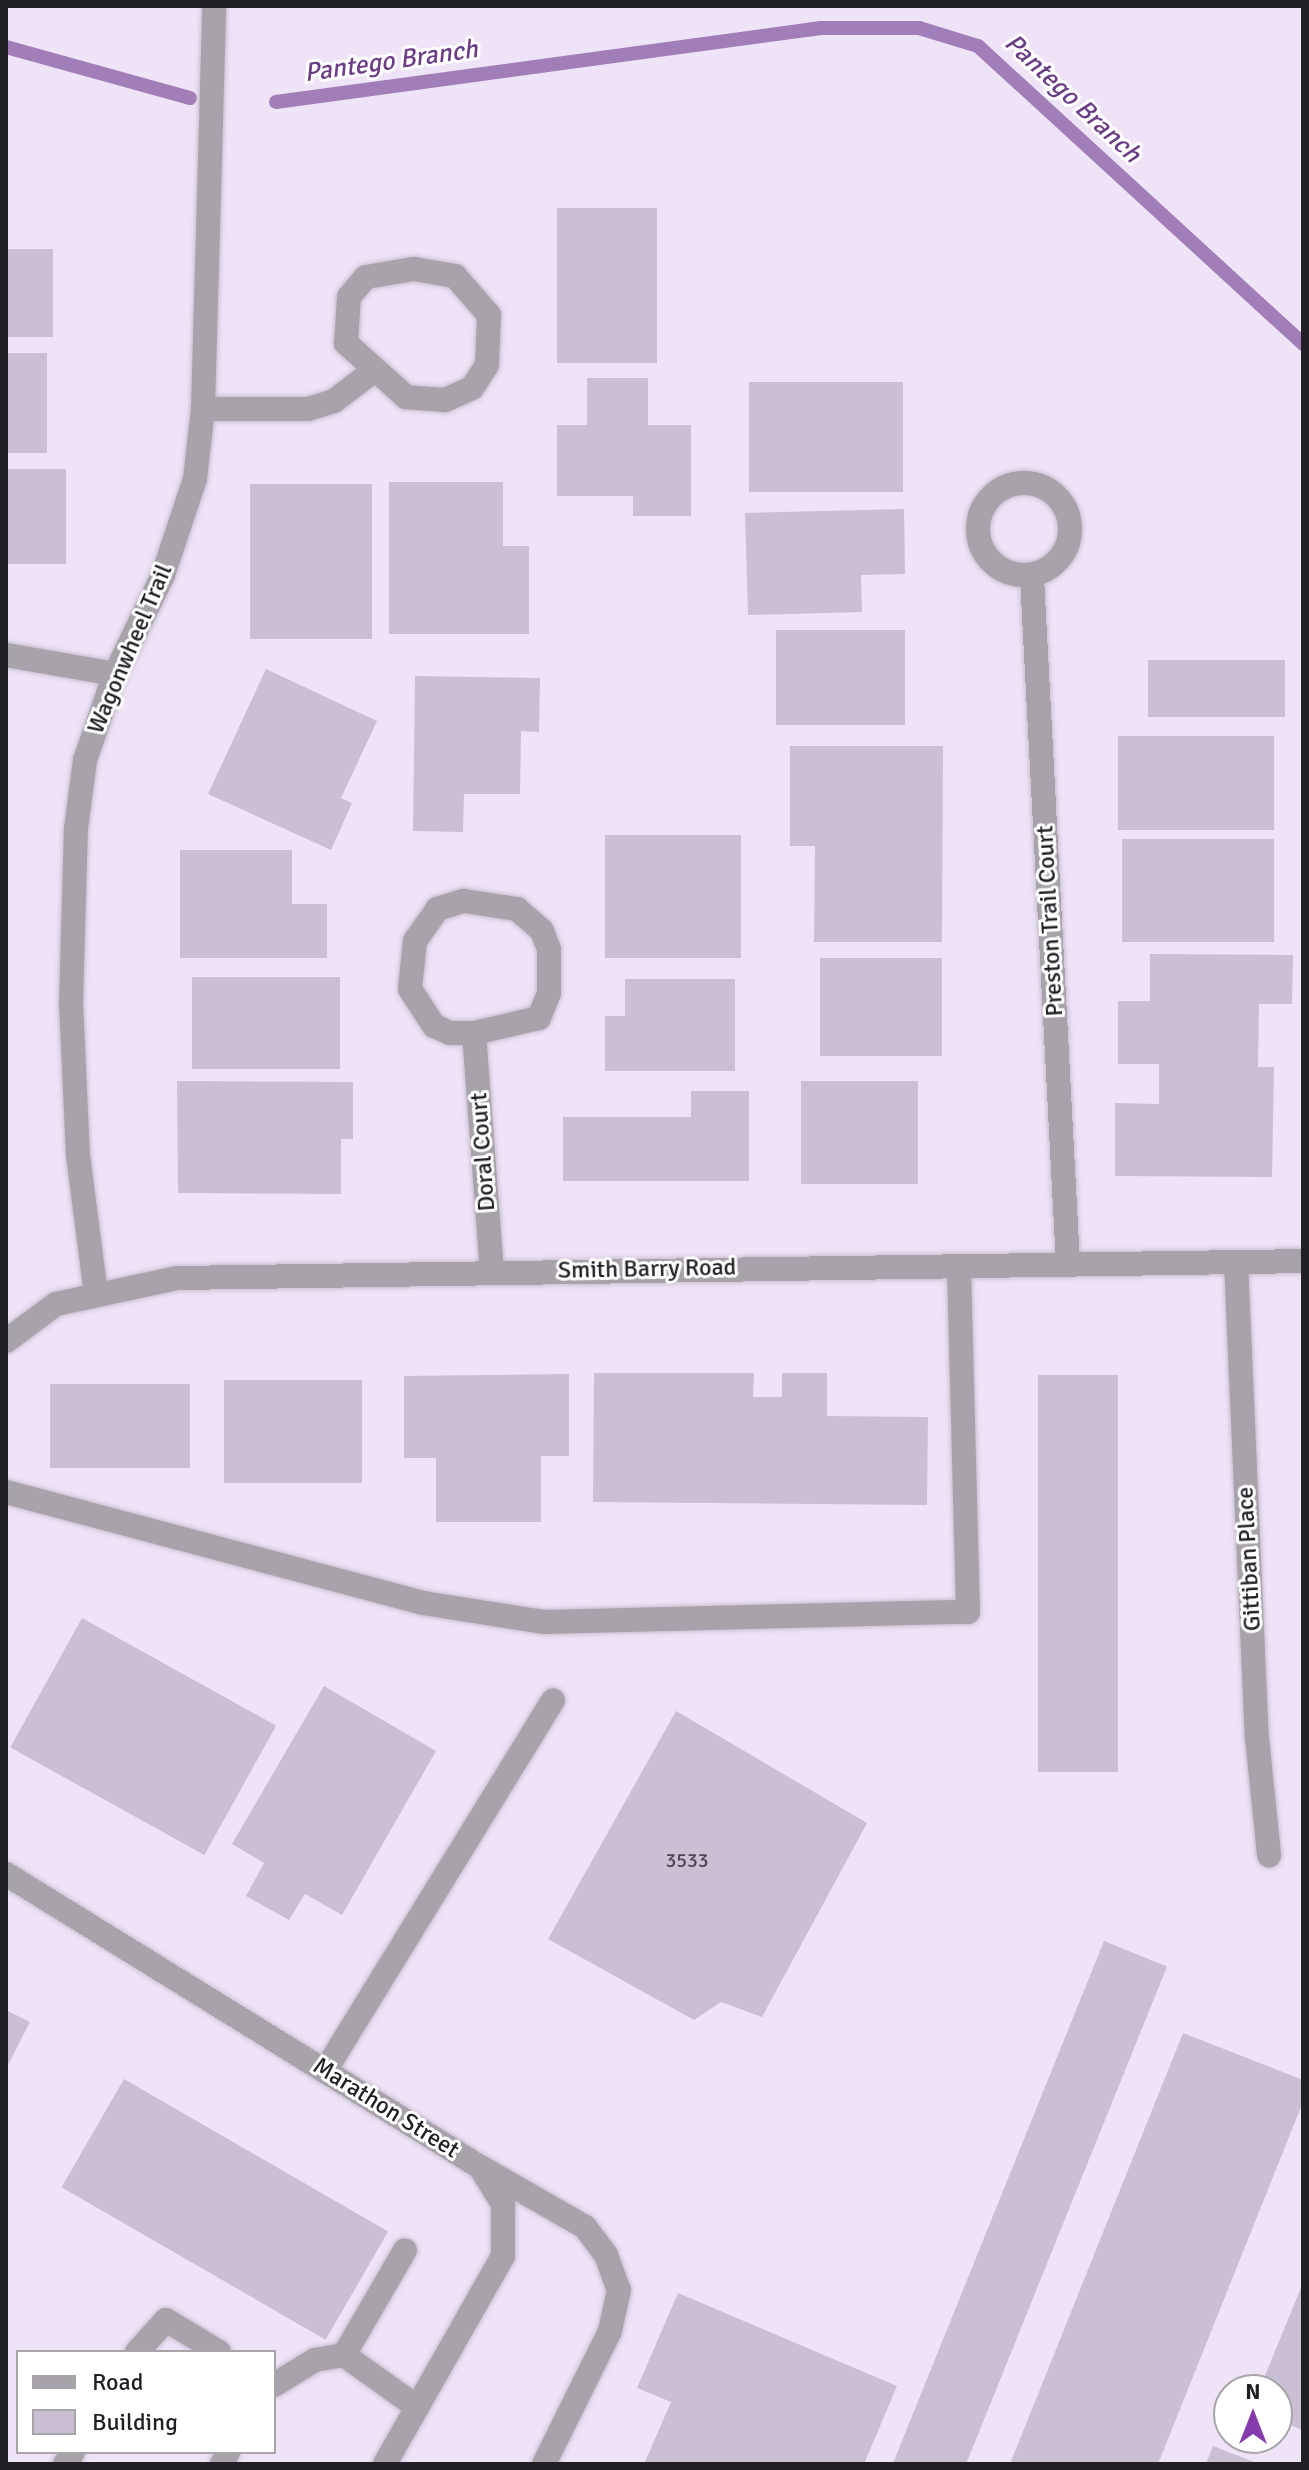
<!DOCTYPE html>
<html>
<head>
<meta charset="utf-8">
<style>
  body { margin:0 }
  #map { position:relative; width:1309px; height:2470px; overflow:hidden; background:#efe3f7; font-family:Signika,sans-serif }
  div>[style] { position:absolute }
  .stream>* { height:14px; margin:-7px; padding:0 7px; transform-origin:7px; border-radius:7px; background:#a17eb7 }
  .building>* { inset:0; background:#cbbfd3; transform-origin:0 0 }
  .roads { filter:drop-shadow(0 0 2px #cac0d1) drop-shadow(0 0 2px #cac0d1) }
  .minor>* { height:24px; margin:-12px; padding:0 12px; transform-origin:12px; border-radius:12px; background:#a8a2ab }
  .minor>.ring { margin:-12px; padding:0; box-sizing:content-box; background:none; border:24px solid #a8a2ab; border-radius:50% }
  span { translate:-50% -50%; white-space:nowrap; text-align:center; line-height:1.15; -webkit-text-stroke:6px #fff; paint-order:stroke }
  .number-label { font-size:20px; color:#4c4650 }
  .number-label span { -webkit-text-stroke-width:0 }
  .street-label { font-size:24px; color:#221e25 }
  .water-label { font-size:26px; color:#6b3d84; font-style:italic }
  .frame { position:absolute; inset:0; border:8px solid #221e25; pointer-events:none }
  .legend { position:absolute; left:16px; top:2350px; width:260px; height:104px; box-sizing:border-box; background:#fff; border:2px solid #a7a5a8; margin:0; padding:10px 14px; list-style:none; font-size:24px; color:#221e25 }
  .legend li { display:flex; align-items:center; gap:16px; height:40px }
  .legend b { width:40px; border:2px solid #a7a5a8 }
  .north { position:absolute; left:1213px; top:2374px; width:80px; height:80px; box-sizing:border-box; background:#fff; border:2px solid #a7a5a8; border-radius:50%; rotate:0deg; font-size:22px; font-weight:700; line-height:32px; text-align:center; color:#221e25 }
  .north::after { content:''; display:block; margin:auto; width:28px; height:36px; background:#863bad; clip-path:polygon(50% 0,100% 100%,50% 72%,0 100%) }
</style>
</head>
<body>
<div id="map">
  <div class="stream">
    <div style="left:6px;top:47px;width:191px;rotate:15.5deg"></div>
    <div style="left:276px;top:102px;width:550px;rotate:-7.73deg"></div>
    <div style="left:821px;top:28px;width:98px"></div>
    <div style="left:919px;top:28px;width:62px;rotate:17deg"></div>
    <div style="left:978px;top:46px;width:441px;rotate:42.5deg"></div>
  </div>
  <div class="building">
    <div style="left:557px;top:208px;width:100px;height:155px"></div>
    <div style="left:6px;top:249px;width:47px;height:88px"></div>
    <div style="left:6px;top:353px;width:41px;height:100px"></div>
    <div style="clip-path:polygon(587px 378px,648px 378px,648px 425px,691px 425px,691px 516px,633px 516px,633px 496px,557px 496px,557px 425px,587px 425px)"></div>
    <div style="left:749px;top:382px;width:154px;height:110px"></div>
    <div style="left:6px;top:469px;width:60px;height:95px"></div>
    <div style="clip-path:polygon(389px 482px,503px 482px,503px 546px,529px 546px,529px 634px,389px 634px)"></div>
    <div style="left:250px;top:484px;width:122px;height:155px"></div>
    <div style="clip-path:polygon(904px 509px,905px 574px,861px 575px,862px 612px,748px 615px,745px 513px)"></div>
    <div style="left:776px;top:630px;width:129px;height:95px"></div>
    <div style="left:1148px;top:660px;width:137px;height:57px"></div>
    <div style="clip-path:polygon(266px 669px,377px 721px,341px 798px,352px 803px,331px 850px,208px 794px)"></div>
    <div style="clip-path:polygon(415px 676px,540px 678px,539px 732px,521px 731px,520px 794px,464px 794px,463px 832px,413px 831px)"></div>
    <div style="left:1118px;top:736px;width:156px;height:94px"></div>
    <div style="clip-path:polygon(790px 746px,943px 746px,942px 942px,814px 942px,815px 846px,790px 846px)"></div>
    <div style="left:605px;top:835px;width:136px;height:123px"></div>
    <div style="left:1122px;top:839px;width:152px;height:103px"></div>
    <div style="clip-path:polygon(180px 850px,292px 850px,292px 904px,327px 904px,327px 958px,180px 958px)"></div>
    <div style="clip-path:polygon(1150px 954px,1293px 955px,1292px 1004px,1259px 1004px,1258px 1067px,1274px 1067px,1272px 1177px,1115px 1176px,1115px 1103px,1159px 1104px,1159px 1064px,1118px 1064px,1118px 1001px,1150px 1001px)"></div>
    <div style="left:820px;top:958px;width:122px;height:98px"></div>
    <div style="left:192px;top:977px;width:148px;height:92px"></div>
    <div style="clip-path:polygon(625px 979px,735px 979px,735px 1071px,605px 1071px,605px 1016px,625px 1016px)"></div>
    <div style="clip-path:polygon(177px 1081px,353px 1082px,353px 1139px,341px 1139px,341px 1194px,178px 1193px)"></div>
    <div style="left:801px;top:1081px;width:117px;height:103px"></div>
    <div style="clip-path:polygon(691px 1091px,749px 1091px,749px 1181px,563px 1181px,563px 1117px,691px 1117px)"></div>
    <div style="clip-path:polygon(594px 1373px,754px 1373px,753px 1397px,782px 1397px,782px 1373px,827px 1373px,827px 1416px,928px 1417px,927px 1505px,593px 1502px)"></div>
    <div style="clip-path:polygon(569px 1374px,569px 1456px,541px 1456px,541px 1522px,436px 1522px,436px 1458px,404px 1458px,404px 1376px)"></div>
    <div style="left:1038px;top:1375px;width:80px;height:397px"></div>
    <div style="left:224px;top:1380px;width:138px;height:103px"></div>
    <div style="left:50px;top:1384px;width:140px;height:84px"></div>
    <div style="left:82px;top:1618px;width:222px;height:148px;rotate:29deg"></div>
    <div style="clip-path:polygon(324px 1686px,436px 1751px,342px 1915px,305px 1894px,289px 1920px,246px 1896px,264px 1863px,232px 1844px)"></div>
    <div style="clip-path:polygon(676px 1711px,867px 1823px,762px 2017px,721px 2002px,694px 2020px,548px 1939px)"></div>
    <div style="left:1104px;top:1941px;width:68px;height:565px;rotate:22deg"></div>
    <div style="clip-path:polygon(6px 2010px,30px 2022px,6px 2069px)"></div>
    <div style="clip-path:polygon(1183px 2033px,1303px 2080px,1303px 2102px,1158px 2464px,1010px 2464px)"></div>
    <div style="left:124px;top:2079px;width:305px;height:125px;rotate:30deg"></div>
    <div style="clip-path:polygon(1303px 2283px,1303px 2430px,1277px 2420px,1277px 2390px,1259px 2390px)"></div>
    <div style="clip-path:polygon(678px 2293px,897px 2386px,864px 2464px,644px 2464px,671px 2402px,637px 2388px)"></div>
    <div style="clip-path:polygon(1213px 2446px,1259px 2464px,1206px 2464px)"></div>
  </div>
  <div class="roads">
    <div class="minor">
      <div style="left:414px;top:269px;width:42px;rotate:9.7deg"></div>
      <div style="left:455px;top:276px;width:52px;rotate:48.9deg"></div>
      <div style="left:489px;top:315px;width:50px;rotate:92.3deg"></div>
      <div style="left:487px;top:365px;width:27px;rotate:123deg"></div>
      <div style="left:472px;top:388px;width:30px;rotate:156deg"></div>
      <div style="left:445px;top:400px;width:39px;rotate:-176deg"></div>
      <div style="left:406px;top:397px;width:81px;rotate:-138deg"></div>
      <div style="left:346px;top:343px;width:46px;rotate:-86.3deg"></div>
      <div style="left:349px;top:297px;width:26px;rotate:-50deg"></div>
      <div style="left:366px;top:277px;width:49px;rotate:-9.5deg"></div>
      <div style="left:203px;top:409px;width:105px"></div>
      <div style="left:308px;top:409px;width:27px;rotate:-17deg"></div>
      <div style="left:334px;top:401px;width:48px;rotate:-37.3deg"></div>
      <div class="ring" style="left:978px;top:483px;width:68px;height:68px"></div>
      <div style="left:1032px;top:577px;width:688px;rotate:87deg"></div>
      <div style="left:6px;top:655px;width:111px;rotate:9.9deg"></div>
      <div style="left:464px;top:901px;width:54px;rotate:8.6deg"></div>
      <div style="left:517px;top:909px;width:33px;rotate:41deg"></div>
      <div style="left:542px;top:931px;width:19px;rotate:69deg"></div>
      <div style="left:549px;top:949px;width:44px;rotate:90deg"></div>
      <div style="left:549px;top:993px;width:27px;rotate:112deg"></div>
      <div style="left:539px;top:1018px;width:67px;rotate:167deg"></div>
      <div style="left:474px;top:1033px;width:24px;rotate:180deg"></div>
      <div style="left:450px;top:1033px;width:17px;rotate:-156deg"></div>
      <div style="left:434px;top:1026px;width:44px;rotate:-123deg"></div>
      <div style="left:410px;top:989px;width:48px;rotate:-84.1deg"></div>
      <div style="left:415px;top:941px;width:39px;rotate:-55deg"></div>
      <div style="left:437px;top:909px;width:28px;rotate:-17deg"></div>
      <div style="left:474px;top:1033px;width:239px;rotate:85.7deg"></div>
      <div style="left:1236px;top:1262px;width:476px;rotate:87.5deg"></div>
      <div style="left:1257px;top:1738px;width:118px;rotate:84.1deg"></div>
      <div style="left:96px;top:1294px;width:139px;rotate:-97.4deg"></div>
      <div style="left:78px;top:1156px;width:152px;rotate:-92.6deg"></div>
      <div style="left:71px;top:1004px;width:175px;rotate:-88.4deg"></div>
      <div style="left:76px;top:829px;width:70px;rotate:-82.6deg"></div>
      <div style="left:85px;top:760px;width:91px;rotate:-70.8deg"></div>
      <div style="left:115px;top:674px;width:110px;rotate:-64.1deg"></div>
      <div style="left:163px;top:575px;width:101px;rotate:-71.6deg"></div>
      <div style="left:195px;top:479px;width:70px;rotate:-83.5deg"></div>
      <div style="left:203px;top:409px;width:403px;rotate:-88.4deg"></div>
      <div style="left:6px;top:1341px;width:62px;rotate:-36.5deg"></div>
      <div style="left:56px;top:1304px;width:124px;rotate:-12.1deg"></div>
      <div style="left:177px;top:1278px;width:1126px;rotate:-0.86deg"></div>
      <div style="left:6px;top:1492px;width:432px;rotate:14.9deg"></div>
      <div style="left:423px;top:1603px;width:123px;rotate:8.9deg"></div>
      <div style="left:545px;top:1622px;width:423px;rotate:-1.4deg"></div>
      <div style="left:968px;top:1612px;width:346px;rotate:-91.5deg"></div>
      <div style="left:6px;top:1874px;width:557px;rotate:31.72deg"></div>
      <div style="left:480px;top:2167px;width:44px;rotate:58.1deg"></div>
      <div style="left:503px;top:2204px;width:52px;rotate:90deg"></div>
      <div style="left:503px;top:2256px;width:239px;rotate:119.6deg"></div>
      <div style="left:325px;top:2071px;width:435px;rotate:-58.4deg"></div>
      <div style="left:482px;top:2168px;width:119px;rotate:29.8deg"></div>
      <div style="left:585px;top:2227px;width:35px;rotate:53deg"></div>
      <div style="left:606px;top:2255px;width:37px;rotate:70deg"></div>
      <div style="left:619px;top:2290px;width:42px;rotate:102.4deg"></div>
      <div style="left:610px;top:2331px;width:148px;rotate:116.4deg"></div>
      <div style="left:137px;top:2352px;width:43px;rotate:-47.8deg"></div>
      <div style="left:166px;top:2320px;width:62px;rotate:31.1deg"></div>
      <div style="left:344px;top:2355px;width:121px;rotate:-59.8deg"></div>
      <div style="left:274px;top:2385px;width:48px;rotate:-31.4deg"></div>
      <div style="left:315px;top:2360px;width:29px;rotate:-10deg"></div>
      <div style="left:344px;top:2355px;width:90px;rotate:35.5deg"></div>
      <div style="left:65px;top:2464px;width:14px;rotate:-56deg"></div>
      <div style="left:222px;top:2464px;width:13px;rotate:-63deg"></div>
    </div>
  </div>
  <div class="number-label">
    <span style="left:687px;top:1860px">3533</span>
  </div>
  <div class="street-label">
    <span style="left:130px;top:649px;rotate:-67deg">Wagonwheel Trail</span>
    <span style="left:1050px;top:921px;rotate:-93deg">Preston Trail Court</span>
    <span style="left:483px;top:1152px;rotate:-94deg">Doral Court</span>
    <span style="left:647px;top:1269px;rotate:-1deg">Smith Barry Road</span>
    <span style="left:1249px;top:1559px;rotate:-93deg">Gittiban Place</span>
    <span style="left:386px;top:2108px;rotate:32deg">Marathon Street</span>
  </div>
  <div class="water-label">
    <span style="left:391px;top:62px;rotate:-8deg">Pantego Branch</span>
    <span style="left:1072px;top:99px;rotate:43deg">Pantego Branch</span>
  </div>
  <div class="frame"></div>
  <ul class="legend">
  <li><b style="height:10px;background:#a8a2ab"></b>Road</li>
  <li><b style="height:22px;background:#cbbfd3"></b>Building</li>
  </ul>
  <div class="north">N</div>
</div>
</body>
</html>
